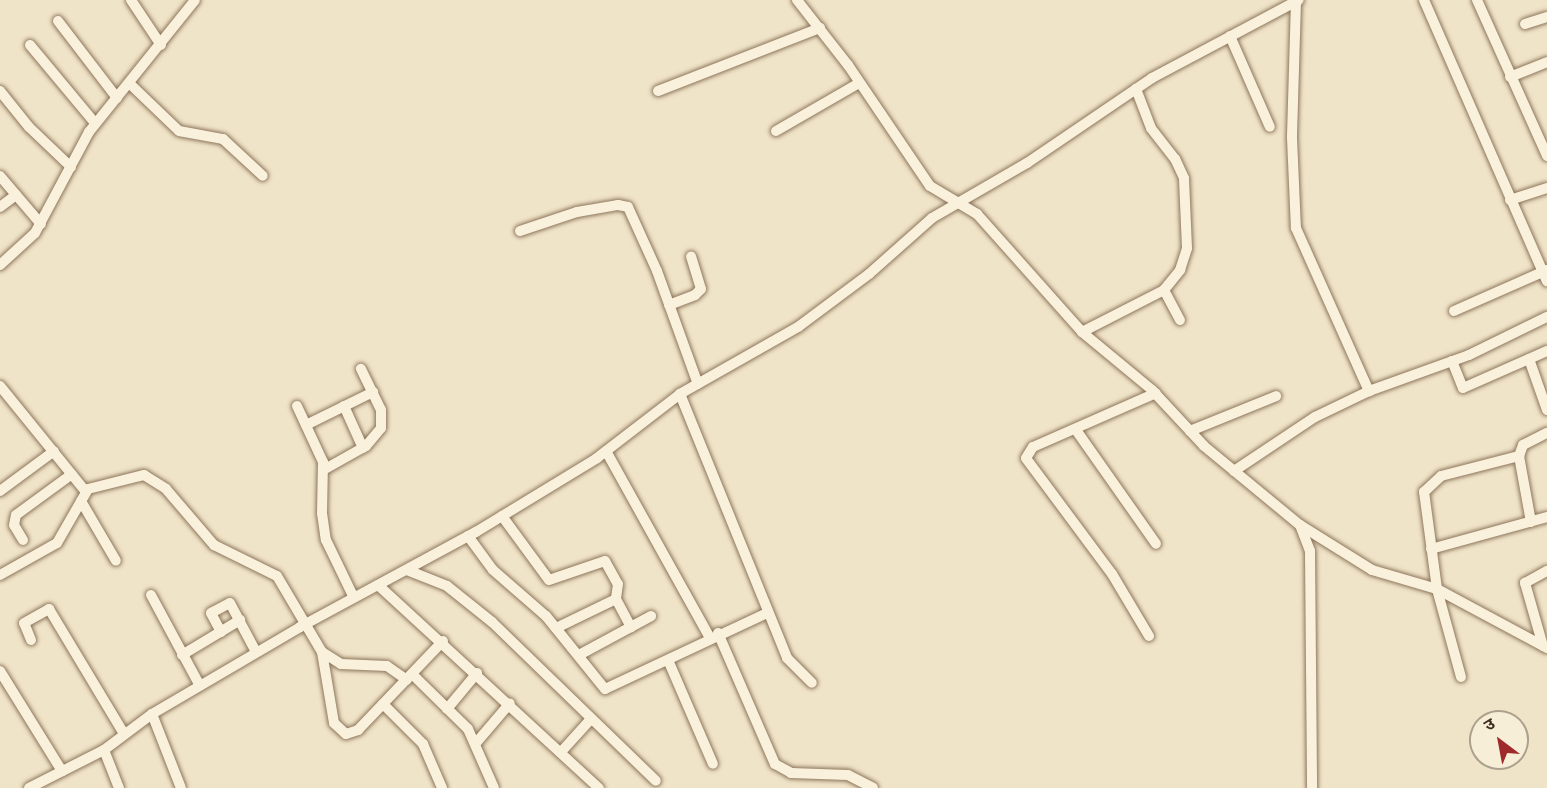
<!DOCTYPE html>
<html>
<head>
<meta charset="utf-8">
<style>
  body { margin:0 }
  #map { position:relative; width:1547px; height:788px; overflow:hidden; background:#f0e4c8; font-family:Georgia,"Noto Sans Devanagari",serif }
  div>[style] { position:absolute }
  .roads { filter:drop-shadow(0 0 2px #8d765c) drop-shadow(0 0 2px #8d765c) }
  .minor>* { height:10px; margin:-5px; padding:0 5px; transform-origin:5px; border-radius:5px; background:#faf1dc }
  span { translate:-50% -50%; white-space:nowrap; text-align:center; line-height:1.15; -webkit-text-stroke:4.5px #f7eed8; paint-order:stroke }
  .north { position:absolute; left:1469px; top:710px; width:60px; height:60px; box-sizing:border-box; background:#f7eed8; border:2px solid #ada18e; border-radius:50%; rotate:328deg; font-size:16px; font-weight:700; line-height:24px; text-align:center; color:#3d2e20 }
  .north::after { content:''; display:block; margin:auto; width:21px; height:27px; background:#9e2a2b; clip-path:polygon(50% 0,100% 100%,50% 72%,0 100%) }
</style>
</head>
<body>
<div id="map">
  <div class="roads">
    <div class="minor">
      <div style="left:131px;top:0;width:54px;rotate:56.3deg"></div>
      <div style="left:797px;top:0;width:83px;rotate:51.9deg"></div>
      <div style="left:848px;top:65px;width:146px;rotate:55.9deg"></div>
      <div style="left:930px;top:186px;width:55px;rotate:30.8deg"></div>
      <div style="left:977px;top:214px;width:158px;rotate:48.3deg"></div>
      <div style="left:1082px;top:332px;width:91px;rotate:39.6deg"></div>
      <div style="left:1152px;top:390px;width:76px;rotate:47.1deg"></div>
      <div style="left:1204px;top:446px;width:124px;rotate:39.5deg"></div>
      <div style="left:1300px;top:525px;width:85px;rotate:32deg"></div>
      <div style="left:1372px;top:570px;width:68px;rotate:16.3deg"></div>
      <div style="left:1437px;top:589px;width:125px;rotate:28.2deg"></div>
      <div style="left:1424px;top:0;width:307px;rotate:66.4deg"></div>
      <div style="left:1477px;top:0;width:171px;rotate:65.8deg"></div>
      <div style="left:1296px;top:1px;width:137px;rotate:91.7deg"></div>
      <div style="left:1292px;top:138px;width:90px;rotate:87.5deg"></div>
      <div style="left:1296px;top:228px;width:179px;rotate:65.9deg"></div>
      <div style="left:58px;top:21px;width:97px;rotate:52.5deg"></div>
      <div style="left:1525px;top:24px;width:23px;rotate:-18deg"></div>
      <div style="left:1230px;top:36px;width:99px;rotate:66.3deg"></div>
      <div style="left:30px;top:45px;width:102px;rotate:50.2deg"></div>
      <div style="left:1510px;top:77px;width:40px;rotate:-22deg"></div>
      <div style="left:129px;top:83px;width:69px;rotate:43.8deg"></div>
      <div style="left:179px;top:131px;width:45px;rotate:10.3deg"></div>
      <div style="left:223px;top:139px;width:54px;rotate:42.8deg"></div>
      <div style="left:0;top:91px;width:46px;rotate:51.1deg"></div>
      <div style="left:29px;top:127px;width:58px;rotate:43.6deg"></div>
      <div style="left:658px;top:91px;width:174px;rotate:-21.3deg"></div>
      <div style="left:776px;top:131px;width:96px;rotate:-30deg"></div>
      <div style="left:0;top:176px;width:63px;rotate:49.5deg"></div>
      <div style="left:1510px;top:200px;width:39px;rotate:-18deg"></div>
      <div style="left:0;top:207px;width:20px;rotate:-37deg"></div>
      <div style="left:520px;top:231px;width:60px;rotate:-18.4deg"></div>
      <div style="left:577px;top:212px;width:42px;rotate:-9.7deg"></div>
      <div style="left:618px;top:205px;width:10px;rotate:11deg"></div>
      <div style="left:628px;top:207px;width:70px;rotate:65.6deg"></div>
      <div style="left:657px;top:271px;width:120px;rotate:70.1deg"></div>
      <div style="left:0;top:265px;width:47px;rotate:-42.4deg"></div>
      <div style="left:35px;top:233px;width:115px;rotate:-61.9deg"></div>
      <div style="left:89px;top:132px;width:169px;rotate:-51.2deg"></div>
      <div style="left:1164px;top:290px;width:34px;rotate:62deg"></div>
      <div style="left:669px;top:305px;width:28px;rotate:-21deg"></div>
      <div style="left:695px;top:295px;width:8px;rotate:-45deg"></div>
      <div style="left:701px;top:289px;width:34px;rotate:-107deg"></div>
      <div style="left:1454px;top:311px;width:102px;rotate:-23.8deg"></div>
      <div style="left:1082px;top:332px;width:92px;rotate:-27.1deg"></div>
      <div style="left:1164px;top:290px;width:26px;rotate:-51deg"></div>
      <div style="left:1180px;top:270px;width:23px;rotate:-72deg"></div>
      <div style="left:1187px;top:248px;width:70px;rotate:-92.5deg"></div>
      <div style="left:1184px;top:178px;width:21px;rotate:-115deg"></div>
      <div style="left:1175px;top:159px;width:39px;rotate:-128deg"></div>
      <div style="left:1151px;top:128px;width:42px;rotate:-111deg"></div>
      <div style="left:1529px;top:359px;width:54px;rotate:70.6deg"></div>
      <div style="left:1452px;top:361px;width:29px;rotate:68deg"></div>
      <div style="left:1463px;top:388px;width:92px;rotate:-23.8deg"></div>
      <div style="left:0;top:386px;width:136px;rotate:50.9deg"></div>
      <div style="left:680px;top:394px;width:285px;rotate:67.9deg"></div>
      <div style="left:787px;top:658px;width:35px;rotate:45deg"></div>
      <div style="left:297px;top:406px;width:62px;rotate:65.1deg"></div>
      <div style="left:323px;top:462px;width:51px;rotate:91.1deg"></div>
      <div style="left:322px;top:513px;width:27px;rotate:82deg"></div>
      <div style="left:326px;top:540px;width:64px;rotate:64.2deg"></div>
      <div style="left:344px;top:406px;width:46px;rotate:65.7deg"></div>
      <div style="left:306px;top:425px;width:75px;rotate:-26.2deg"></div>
      <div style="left:1076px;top:430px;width:139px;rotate:54.9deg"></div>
      <div style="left:1190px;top:431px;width:93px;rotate:-22.1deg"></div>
      <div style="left:606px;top:451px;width:214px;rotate:60.9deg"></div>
      <div style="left:325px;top:469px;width:47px;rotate:-29.3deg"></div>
      <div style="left:366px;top:446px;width:23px;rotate:-50deg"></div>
      <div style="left:381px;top:428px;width:18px;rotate:-90deg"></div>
      <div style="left:381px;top:410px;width:46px;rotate:-116deg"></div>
      <div style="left:1234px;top:471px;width:97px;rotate:-33.7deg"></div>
      <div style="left:1315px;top:417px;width:60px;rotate:-25.7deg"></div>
      <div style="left:1369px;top:391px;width:106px;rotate:-19.8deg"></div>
      <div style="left:1469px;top:355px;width:87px;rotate:-26deg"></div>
      <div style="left:0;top:491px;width:67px;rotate:-36.5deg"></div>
      <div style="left:81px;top:501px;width:69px;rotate:59.7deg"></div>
      <div style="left:502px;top:516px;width:79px;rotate:53.7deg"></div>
      <div style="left:549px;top:580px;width:59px;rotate:-18.7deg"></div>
      <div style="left:605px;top:561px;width:26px;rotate:61deg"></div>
      <div style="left:618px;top:584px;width:15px;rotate:98deg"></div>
      <div style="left:616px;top:599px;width:67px;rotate:154.2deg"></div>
      <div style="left:1531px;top:522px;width:67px;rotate:-100.3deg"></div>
      <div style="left:1519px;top:456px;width:12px;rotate:-70deg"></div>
      <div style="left:1523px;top:445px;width:27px;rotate:-27deg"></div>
      <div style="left:1300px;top:525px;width:28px;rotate:69deg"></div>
      <div style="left:1310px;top:551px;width:237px;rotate:89.5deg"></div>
      <div style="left:468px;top:536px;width:42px;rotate:53.7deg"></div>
      <div style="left:493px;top:570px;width:70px;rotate:41deg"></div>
      <div style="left:546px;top:616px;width:94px;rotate:51.1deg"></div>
      <div style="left:605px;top:689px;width:179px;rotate:-25.1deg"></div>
      <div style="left:23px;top:540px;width:17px;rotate:-121deg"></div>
      <div style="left:14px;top:525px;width:10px;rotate:-79deg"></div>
      <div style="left:16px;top:515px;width:69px;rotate:-36.2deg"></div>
      <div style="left:1431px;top:549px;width:120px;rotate:-15.4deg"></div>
      <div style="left:407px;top:570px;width:43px;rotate:21.8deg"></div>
      <div style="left:447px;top:586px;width:58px;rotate:38.7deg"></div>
      <div style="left:492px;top:622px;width:228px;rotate:44.1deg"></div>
      <div style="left:0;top:575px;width:65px;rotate:-29.3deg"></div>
      <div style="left:57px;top:543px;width:62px;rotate:-60.1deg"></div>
      <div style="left:88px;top:489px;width:58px;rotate:-14deg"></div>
      <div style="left:144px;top:475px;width:26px;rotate:32deg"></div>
      <div style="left:166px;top:489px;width:74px;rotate:49.4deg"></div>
      <div style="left:214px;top:545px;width:70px;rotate:26.2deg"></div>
      <div style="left:277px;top:576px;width:88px;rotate:59.4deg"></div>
      <div style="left:322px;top:652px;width:22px;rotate:32deg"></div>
      <div style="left:341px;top:664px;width:46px;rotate:2.5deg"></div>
      <div style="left:387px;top:666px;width:24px;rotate:35deg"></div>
      <div style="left:378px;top:585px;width:300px;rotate:42.6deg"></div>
      <div style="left:151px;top:595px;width:103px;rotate:61.7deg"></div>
      <div style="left:616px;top:599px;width:32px;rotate:62deg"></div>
      <div style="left:221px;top:632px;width:21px;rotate:-118deg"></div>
      <div style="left:211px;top:613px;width:21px;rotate:-28deg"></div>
      <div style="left:230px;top:603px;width:55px;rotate:62deg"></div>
      <div style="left:718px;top:633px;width:143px;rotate:66.5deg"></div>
      <div style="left:775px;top:764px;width:18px;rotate:29deg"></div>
      <div style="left:791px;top:773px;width:57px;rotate:2deg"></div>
      <div style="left:848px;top:775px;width:28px;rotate:27deg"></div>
      <div style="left:1149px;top:636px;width:72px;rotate:-120.8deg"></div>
      <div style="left:1112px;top:574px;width:144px;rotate:-126.6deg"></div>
      <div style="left:1026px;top:458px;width:13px;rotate:-58deg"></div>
      <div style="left:1033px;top:447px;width:134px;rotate:-23.7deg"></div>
      <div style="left:31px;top:640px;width:18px;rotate:-112deg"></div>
      <div style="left:24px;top:623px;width:29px;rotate:-29deg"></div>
      <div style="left:49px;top:609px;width:146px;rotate:59deg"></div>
      <div style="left:1543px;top:646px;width:66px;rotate:-105.9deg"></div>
      <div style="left:1525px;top:583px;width:25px;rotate:-29deg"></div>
      <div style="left:322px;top:652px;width:72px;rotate:80.4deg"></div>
      <div style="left:334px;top:723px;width:16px;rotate:43deg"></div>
      <div style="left:346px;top:734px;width:13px;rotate:-18deg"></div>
      <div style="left:358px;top:730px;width:123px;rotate:-46.3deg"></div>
      <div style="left:182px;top:655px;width:68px;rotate:-31.1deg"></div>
      <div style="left:579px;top:655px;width:82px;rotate:-28.4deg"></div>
      <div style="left:668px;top:660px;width:113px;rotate:66.6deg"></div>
      <div style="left:0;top:671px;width:118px;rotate:58.2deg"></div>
      <div style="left:412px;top:674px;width:78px;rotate:44.5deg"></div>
      <div style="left:468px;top:729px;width:64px;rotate:66.2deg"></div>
      <div style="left:1461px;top:677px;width:91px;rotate:-105.3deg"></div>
      <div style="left:1437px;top:589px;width:98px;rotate:-97.6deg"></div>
      <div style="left:1424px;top:492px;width:23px;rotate:-43deg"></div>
      <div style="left:1441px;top:476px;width:81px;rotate:-14.4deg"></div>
      <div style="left:383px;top:704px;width:57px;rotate:45deg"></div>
      <div style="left:423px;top:744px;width:48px;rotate:66.6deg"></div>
      <div style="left:447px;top:709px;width:47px;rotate:-50.2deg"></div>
      <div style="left:152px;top:714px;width:79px;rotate:68.6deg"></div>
      <div style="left:476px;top:743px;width:52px;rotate:-49.6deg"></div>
      <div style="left:104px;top:750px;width:41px;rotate:68.5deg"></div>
      <div style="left:561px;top:752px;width:43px;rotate:-47.8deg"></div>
      <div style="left:29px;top:788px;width:84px;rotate:-26.9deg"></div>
      <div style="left:104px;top:750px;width:60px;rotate:-36.9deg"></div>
      <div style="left:152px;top:714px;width:172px;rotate:-30.4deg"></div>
      <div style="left:300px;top:627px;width:200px;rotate:-28.4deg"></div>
      <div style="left:476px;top:532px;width:142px;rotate:-31.4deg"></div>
      <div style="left:597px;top:458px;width:105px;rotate:-37.6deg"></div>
      <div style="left:680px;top:394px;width:136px;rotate:-29.6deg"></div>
      <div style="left:798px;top:327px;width:89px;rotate:-36.7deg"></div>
      <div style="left:869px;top:274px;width:84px;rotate:-41.6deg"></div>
      <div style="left:932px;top:218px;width:110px;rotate:-30.1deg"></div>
      <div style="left:1027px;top:163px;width:151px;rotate:-34.2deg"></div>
      <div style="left:1152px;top:78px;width:166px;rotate:-28deg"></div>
    </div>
  </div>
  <div class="north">उ</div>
</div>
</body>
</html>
